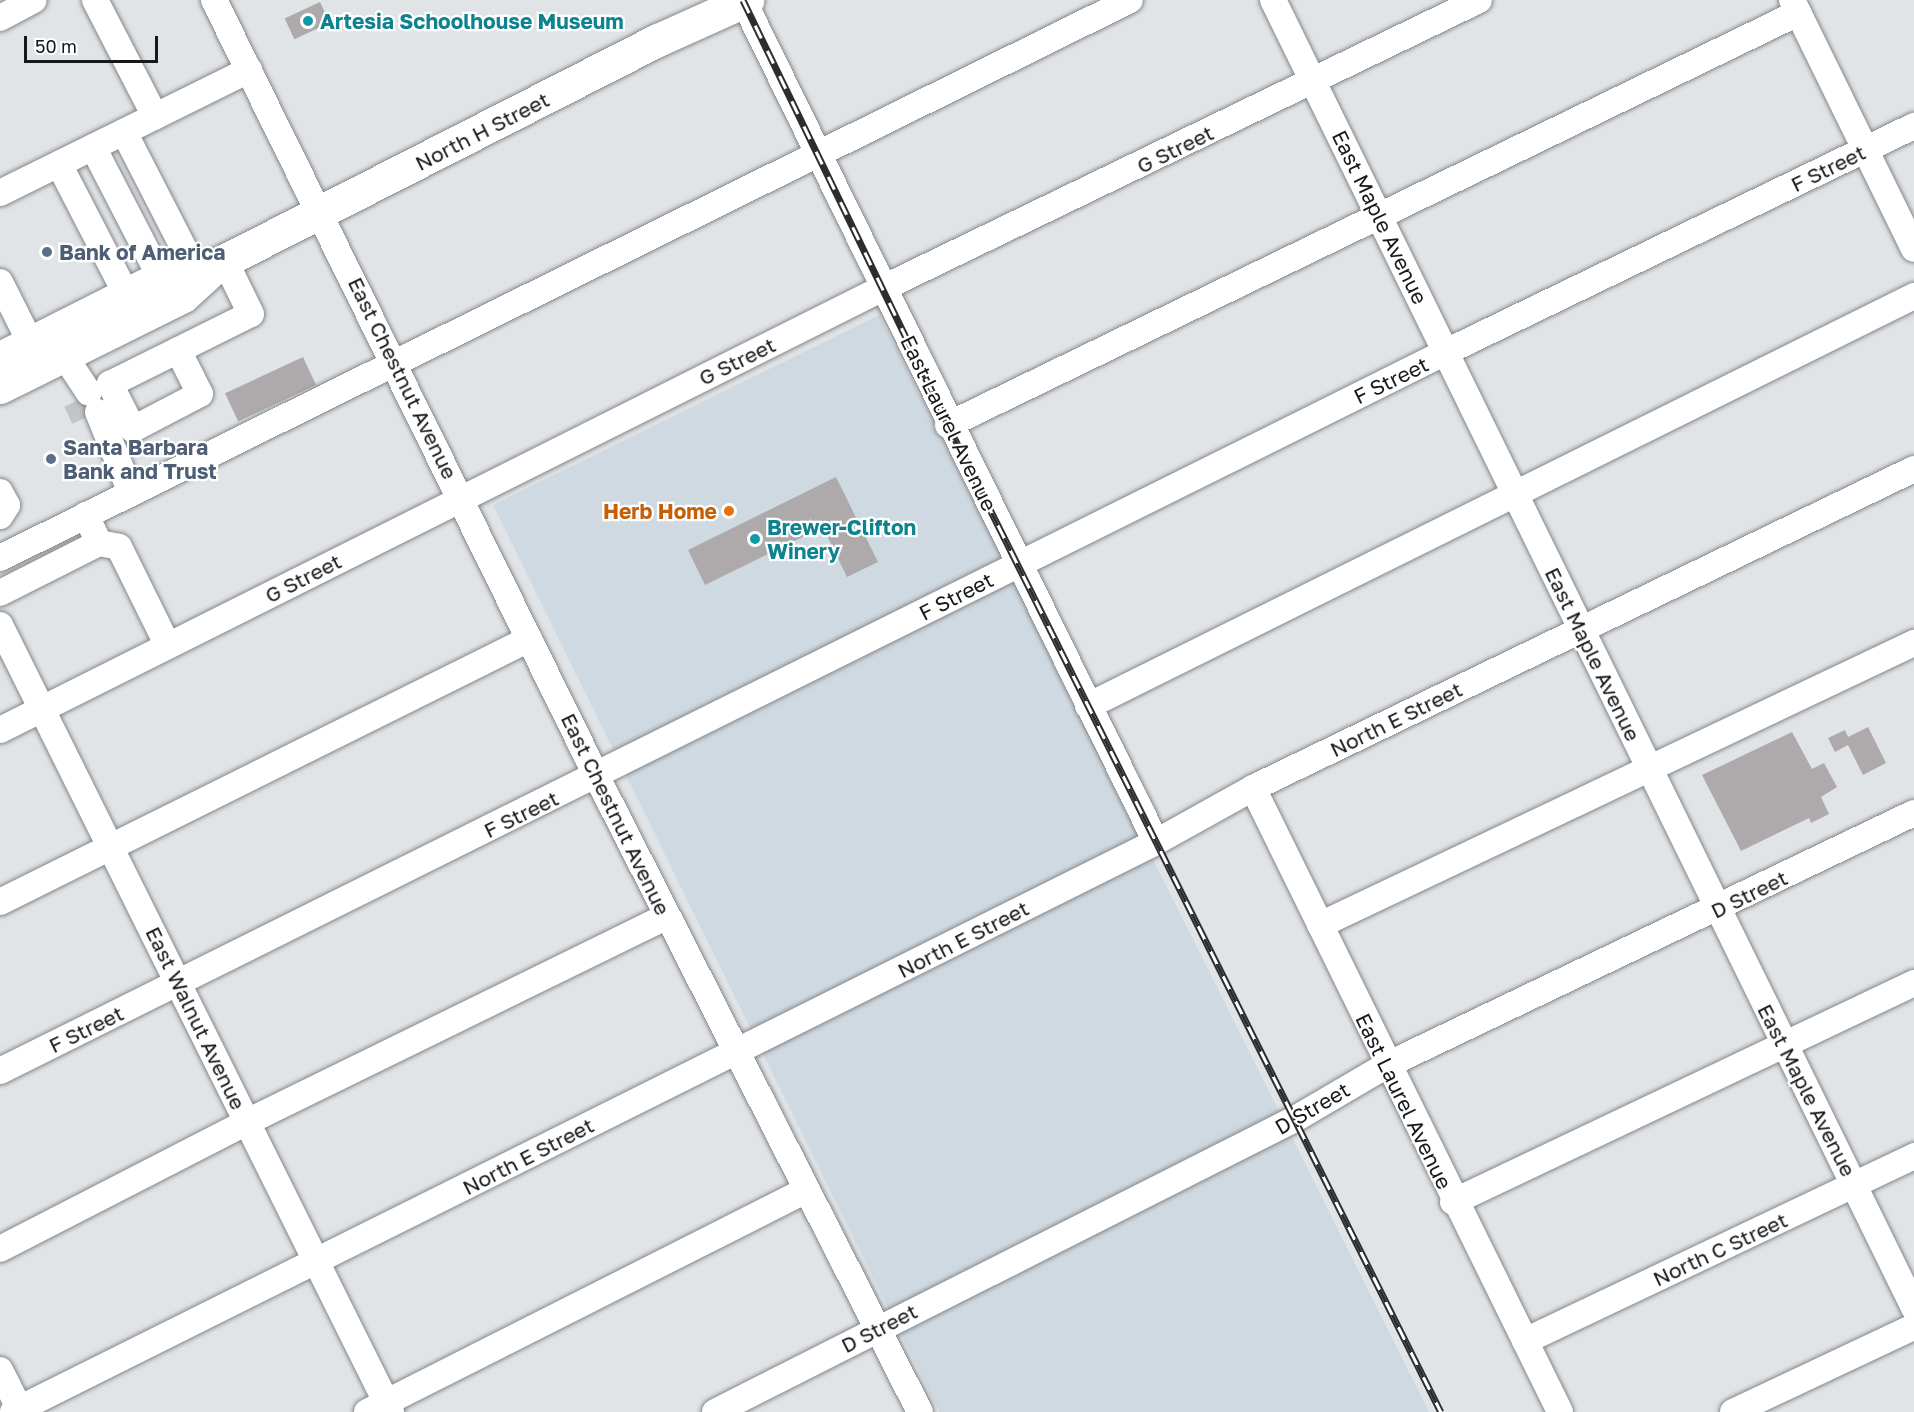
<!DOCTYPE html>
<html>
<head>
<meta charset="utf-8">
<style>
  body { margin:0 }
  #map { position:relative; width:1914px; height:1412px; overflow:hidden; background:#e1e4e7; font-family:"Golos Text",sans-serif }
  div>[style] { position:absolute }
  .built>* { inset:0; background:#cfd9e1 }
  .building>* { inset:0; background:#aeaaac; transform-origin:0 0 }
  .minor-tunnel>* { height:26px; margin-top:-13px; transform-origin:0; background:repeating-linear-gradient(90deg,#c3c5c8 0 26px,transparent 0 39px) }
  .roads { filter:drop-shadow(0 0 2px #84878a) drop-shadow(0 0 2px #84878a) }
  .minor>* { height:26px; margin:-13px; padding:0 13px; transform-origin:13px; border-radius:13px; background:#fff }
  .highway>* { height:33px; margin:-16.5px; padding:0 16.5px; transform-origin:16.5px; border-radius:16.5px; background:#fff }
  .rail>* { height:7px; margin-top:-3.5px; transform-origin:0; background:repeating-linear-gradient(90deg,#fff 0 14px,#2c2d2f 0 28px); box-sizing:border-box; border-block:2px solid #2c2d2f }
  .dots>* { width:16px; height:16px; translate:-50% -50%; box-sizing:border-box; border:3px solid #fff; border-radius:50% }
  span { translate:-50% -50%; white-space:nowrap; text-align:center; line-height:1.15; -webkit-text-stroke:4.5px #fff; paint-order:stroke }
  .culture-label { font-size:21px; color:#0d838f; font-weight:700 }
  .left { translate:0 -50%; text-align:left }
  .street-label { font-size:21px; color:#171819 }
  .service-label { font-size:21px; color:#4e5e75; font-weight:700 }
  .food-label { font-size:21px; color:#c56008; font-weight:700 }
  .right { translate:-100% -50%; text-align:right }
  .scale { position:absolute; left:24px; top:36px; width:134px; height:27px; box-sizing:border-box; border:3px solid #171819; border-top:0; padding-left:8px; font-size:18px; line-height:21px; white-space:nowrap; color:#171819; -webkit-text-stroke:4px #fff; paint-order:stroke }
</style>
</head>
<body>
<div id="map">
  <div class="built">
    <div style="clip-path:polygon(879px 315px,1079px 711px,1429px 1412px,939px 1412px,493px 505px)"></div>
  </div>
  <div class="building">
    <div style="left:320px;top:2px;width:23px;height:39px;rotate:65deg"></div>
    <div style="left:303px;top:357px;width:31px;height:86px;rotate:65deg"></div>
    <div style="clip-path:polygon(836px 477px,878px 562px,847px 577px,823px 527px,705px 585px,688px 550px)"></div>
    <div style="clip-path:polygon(1868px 727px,1886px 763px,1863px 775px,1848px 745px,1835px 752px,1828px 738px,1845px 730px,1848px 737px)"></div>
    <div style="clip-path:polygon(1792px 732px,1812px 769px,1824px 763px,1837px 787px,1821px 797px,1829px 814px,1811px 823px,1809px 818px,1741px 851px,1702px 775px)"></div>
  </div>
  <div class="minor-tunnel">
    <div style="left:76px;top:401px;width:19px;rotate:65deg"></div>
  </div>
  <div class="roads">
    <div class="minor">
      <div style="left:95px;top:0;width:131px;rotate:62.7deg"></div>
      <div style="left:214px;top:0;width:866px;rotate:63.76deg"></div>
      <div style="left:597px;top:777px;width:712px;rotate:63.04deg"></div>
      <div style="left:743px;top:0;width:938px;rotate:63.87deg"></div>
      <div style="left:1273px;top:0;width:1457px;rotate:63.89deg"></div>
      <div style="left:1792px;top:0;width:277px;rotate:63.9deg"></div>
      <div style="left:0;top:18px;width:38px;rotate:-28deg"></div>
      <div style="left:124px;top:132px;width:153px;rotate:62.8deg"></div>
      <div style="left:93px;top:147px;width:146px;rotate:62.7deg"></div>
      <div style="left:59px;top:164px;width:146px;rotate:62.7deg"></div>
      <div style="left:0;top:193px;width:278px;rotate:-26.3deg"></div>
      <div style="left:0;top:282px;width:67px;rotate:63.4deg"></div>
      <div style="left:178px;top:350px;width:49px;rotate:63.4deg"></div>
      <div style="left:200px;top:394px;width:76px;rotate:152.4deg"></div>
      <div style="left:133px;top:429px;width:51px;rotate:-117.1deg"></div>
      <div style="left:110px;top:384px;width:157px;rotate:-26.4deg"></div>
      <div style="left:251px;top:314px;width:59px;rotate:-116.1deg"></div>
      <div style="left:64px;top:355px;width:45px;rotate:56.7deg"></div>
      <div style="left:98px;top:412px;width:87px;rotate:67.8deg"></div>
      <div style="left:948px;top:425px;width:945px;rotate:-25.86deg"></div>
      <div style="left:0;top:492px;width:15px;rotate:62deg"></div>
      <div style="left:7px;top:505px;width:13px;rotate:122deg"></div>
      <div style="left:99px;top:543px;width:20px;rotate:11deg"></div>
      <div style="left:119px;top:547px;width:110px;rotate:63.7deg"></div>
      <div style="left:0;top:558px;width:1260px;rotate:-26.28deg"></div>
      <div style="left:0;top:593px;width:111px;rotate:-26.8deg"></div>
      <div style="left:99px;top:543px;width:31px;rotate:-115deg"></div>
      <div style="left:0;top:625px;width:879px;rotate:63.58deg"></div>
      <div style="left:1088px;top:706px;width:922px;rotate:-26.4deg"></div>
      <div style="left:0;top:730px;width:985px;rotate:-26.59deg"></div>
      <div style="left:881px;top:289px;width:664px;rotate:-25.79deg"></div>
      <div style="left:1253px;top:788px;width:695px;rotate:63.8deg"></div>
      <div style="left:0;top:902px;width:591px;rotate:-26.43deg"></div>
      <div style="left:1320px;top:925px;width:658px;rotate:-25.4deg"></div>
      <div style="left:0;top:1071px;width:1615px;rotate:-26.44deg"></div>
      <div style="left:1446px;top:352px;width:520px;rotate:-25.78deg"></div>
      <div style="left:1453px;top:1202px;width:510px;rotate:-25.41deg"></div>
      <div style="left:0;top:1249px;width:278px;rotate:-27.2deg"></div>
      <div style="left:247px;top:1122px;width:466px;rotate:-26.1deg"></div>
      <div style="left:1525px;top:1341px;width:431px;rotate:-25.4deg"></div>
      <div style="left:0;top:1370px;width:47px;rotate:63.4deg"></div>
      <div style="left:13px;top:1412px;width:1277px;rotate:-26.5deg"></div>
      <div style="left:1156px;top:842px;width:111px;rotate:-29.1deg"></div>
      <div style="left:1253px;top:788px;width:734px;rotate:-25.76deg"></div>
      <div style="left:367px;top:1412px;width:492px;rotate:-26.8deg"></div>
      <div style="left:715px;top:1412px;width:650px;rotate:-26.8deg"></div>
      <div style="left:1295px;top:1119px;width:107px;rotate:-30.4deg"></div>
      <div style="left:1387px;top:1065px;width:584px;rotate:-25.56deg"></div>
      <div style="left:1733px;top:1412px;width:200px;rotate:-25.2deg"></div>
    </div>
    <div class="highway">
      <div style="left:0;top:358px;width:189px;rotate:-26.7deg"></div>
      <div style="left:169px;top:273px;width:50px;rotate:-10.4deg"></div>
      <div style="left:0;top:387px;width:204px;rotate:-26.4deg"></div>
      <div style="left:183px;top:296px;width:47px;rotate:-42.4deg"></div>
      <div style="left:218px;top:264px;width:494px;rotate:-27deg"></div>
      <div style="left:658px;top:40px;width:98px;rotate:-24.2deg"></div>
    </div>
  </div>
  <div class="rail">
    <div style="left:743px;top:0;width:472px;rotate:64.2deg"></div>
    <div style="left:948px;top:425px;width:1103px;rotate:63.46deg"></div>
  </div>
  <div class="dots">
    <div style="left:308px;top:21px;background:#0f9aa8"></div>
    <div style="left:47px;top:252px;background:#5c6f8a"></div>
    <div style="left:51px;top:459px;background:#5c6f8a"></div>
    <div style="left:729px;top:511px;background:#e8710a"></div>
    <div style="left:755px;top:539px;background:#0f9aa8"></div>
  </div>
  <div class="culture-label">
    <span class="left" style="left:320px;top:21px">Artesia Schoolhouse Museum</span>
    <span class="left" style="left:767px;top:539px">Brewer-Clifton<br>Winery</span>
  </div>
  <div class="street-label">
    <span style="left:482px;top:131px;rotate:-27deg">North H Street</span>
    <span style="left:1175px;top:149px;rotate:-26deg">G Street</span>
    <span style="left:1828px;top:168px;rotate:-26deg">F Street</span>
    <span style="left:1380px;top:217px;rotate:64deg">East Maple Avenue</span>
    <span style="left:737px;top:361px;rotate:-26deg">G Street</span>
    <span style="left:403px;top:378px;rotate:64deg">East Chestnut Avenue</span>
    <span style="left:1391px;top:380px;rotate:-26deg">F Street</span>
    <span style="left:949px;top:423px;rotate:64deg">East Laurel Avenue</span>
    <span style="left:303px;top:578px;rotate:-27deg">G Street</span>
    <span style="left:956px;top:596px;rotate:-27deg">F Street</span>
    <span style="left:1593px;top:654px;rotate:64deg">East Maple Avenue</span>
    <span style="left:1396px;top:719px;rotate:-26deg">North E Street</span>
    <span style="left:521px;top:814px;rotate:-26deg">F Street</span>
    <span style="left:616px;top:814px;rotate:64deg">East Chestnut Avenue</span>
    <span style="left:1749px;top:894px;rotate:-26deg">D Street</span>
    <span style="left:963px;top:939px;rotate:-27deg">North E Street</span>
    <span style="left:196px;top:1018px;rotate:64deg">East Walnut Avenue</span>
    <span style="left:86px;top:1029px;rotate:-26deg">F Street</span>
    <span style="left:1807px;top:1090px;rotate:63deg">East Maple Avenue</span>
    <span style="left:1404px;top:1101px;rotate:64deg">East Laurel Avenue</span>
    <span style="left:1312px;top:1108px;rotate:-30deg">D Street</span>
    <span style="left:528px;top:1156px;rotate:-27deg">North E Street</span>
    <span style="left:1720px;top:1249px;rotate:-25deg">North C Street</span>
    <span style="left:879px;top:1328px;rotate:-27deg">D Street</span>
  </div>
  <div class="service-label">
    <span class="left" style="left:59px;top:252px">Bank of America</span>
    <span class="left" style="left:63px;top:459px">Santa Barbara<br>Bank and Trust</span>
  </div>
  <div class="food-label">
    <span class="right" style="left:717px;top:511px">Herb Home</span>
  </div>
  <div class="scale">50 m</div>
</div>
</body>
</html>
